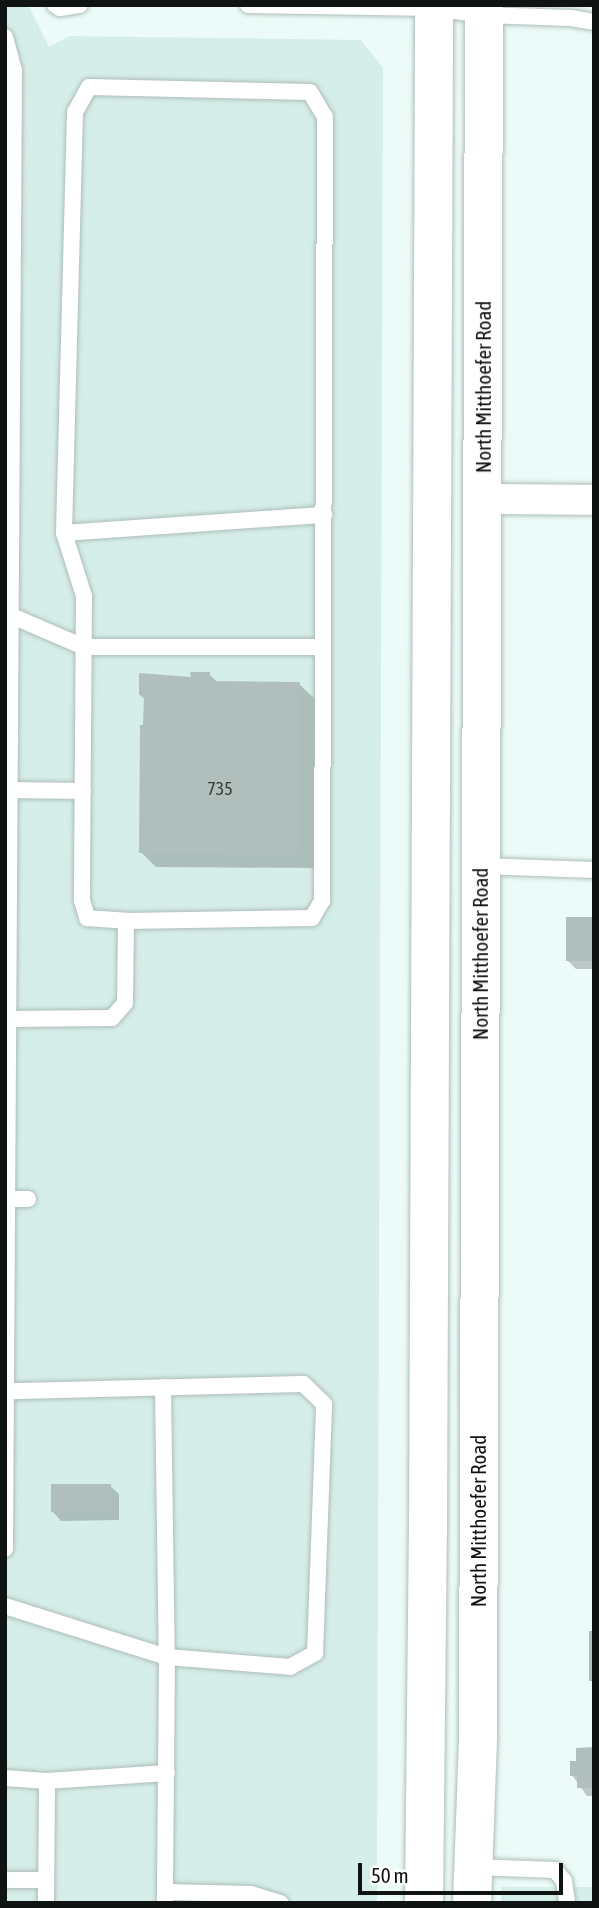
<!DOCTYPE html>
<html>
<head>
<meta charset="utf-8">
<style>
  body { margin:0 }
  #map { position:relative; width:599px; height:1908px; overflow:hidden; background:#ecfbf8; font-family:"Asap Condensed",sans-serif }
  div>[style] { position:absolute }
  .built>* { inset:0; background:#d6eee9; transform-origin:0 0 }
  .shadow>* { inset:0; background:#0003 }
  .building>* { inset:0; background:#b0bfbc; transform-origin:0 0 }
  .roads { filter:drop-shadow(0 0 2px #aebdba) drop-shadow(0 0 2px #aebdba) }
  .lane>* { height:16px; margin:-8px; padding:0 8px; transform-origin:8px; border-radius:8px; background:#fff }
  .street>* { height:30px; margin:-15px; padding:0 15px; transform-origin:15px; border-radius:15px; background:#fff }
  .secondary>* { height:38px; margin:-19px; padding:0 19px; transform-origin:19px; border-radius:19px; background:#fff }
  span { translate:-50% -50%; white-space:nowrap; text-align:center; line-height:1.15; -webkit-text-stroke:6px #fff; paint-order:stroke }
  .number-label { font-size:18px; color:#373f3d }
  .number-label span { -webkit-text-stroke-width:0 }
  .street-label { font-size:21px; color:#0f1413 }
  .frame { position:absolute; inset:0; border:7px solid #0f1413; pointer-events:none }
  .scale { position:absolute; left:358px; top:1863px; width:205px; height:32px; box-sizing:border-box; border:4px solid #0f1413; border-top:0; padding-left:9px; font-size:21px; line-height:24px; white-space:nowrap; color:#0f1413; -webkit-text-stroke:5px #fff; paint-order:stroke }
</style>
</head>
<body>
<div id="map">
  <div class="built">
    <div style="clip-path:polygon(5px 5px,28px 5px,49px 47px,69px 36px,361px 40px,383px 68px,377px 1903px,5px 1903px)"></div>
    <div style="left:501px;top:1887px;width:93px;height:16px"></div>
  </div>
  <div class="shadow">
    <div style="clip-path:polygon(209px 674px,218px 683px,299px 684px,315px 699px,314px 868px,156px 867px,141px 852px,145px 699px,140px 695px,141px 675px,193px 678px)"></div>
    <div style="clip-path:polygon(594px 919px,594px 969px,576px 969px,567px 960px)"></div>
    <div style="clip-path:polygon(110px 1486px,119px 1494px,119px 1520px,61px 1521px,53px 1512px)"></div>
    <div style="clip-path:polygon(594px 1749px,594px 1796px,587px 1796px,572px 1775px,578px 1763px)"></div>
  </div>
  <div class="building">
    <div style="clip-path:polygon(190px 672px,210px 672px,210px 681px,300px 682px,299px 854px,139px 853px,140px 725px,143px 725px,144px 695px,139px 695px,139px 673px,191px 677px)"></div>
    <div style="left:566px;top:917px;width:28px;height:44px"></div>
    <div style="left:111px;top:1484px;width:28px;height:60px;rotate:90deg"></div>
    <div style="left:589px;top:1631px;width:5px;height:50px"></div>
    <div style="clip-path:polygon(594px 1747px,594px 1788px,577px 1788px,577px 1776px,570px 1776px,570px 1761px,576px 1761px,576px 1748px)"></div>
  </div>
  <div class="roads">
    <div class="lane">
      <div style="left:55px;top:5px;width:6px;rotate:31deg"></div>
      <div style="left:60px;top:8px;width:20px;rotate:-9deg"></div>
      <div style="left:248px;top:5px;width:186px;rotate:0.9deg"></div>
      <div style="left:434px;top:8px;width:50px;rotate:8deg"></div>
      <div style="left:484px;top:15px;width:87px;rotate:2deg"></div>
      <div style="left:571px;top:18px;width:23px;rotate:10deg"></div>
      <div style="left:5px;top:37px;width:34px;rotate:75deg"></div>
      <div style="left:14px;top:70px;width:1479px;rotate:90.35deg"></div>
      <div style="left:64px;top:533px;width:261px;rotate:-4deg"></div>
      <div style="left:12px;top:616px;width:78px;rotate:23.3deg"></div>
      <div style="left:84px;top:647px;width:239px"></div>
      <div style="left:11px;top:790px;width:72px;rotate:0.8deg"></div>
      <div style="left:480px;top:866px;width:114px;rotate:2deg"></div>
      <div style="left:10px;top:1019px;width:102px;rotate:-0.6deg"></div>
      <div style="left:112px;top:1018px;width:20px;rotate:-49deg"></div>
      <div style="left:125px;top:1003px;width:82px;rotate:-89.3deg"></div>
      <div style="left:126px;top:921px;width:186px;rotate:-0.9deg"></div>
      <div style="left:312px;top:918px;width:20px;rotate:-60deg"></div>
      <div style="left:322px;top:901px;width:784px;rotate:-89.78deg"></div>
      <div style="left:325px;top:117px;width:29px;rotate:-121deg"></div>
      <div style="left:310px;top:92px;width:221px;rotate:-178.7deg"></div>
      <div style="left:89px;top:87px;width:29px;rotate:119deg"></div>
      <div style="left:75px;top:112px;width:421px;rotate:91.5deg"></div>
      <div style="left:64px;top:533px;width:66px;rotate:72.4deg"></div>
      <div style="left:84px;top:596px;width:304px;rotate:90.4deg"></div>
      <div style="left:82px;top:900px;width:19px;rotate:74deg"></div>
      <div style="left:87px;top:918px;width:39px;rotate:4deg"></div>
      <div style="left:9px;top:1199px;width:19px"></div>
      <div style="left:163px;top:1387px;width:270px;rotate:89.2deg"></div>
      <div style="left:167px;top:1657px;width:246px;rotate:90.5deg"></div>
      <div style="left:5px;top:1606px;width:170px;rotate:17.5deg"></div>
      <div style="left:167px;top:1657px;width:123px;rotate:4.6deg"></div>
      <div style="left:290px;top:1667px;width:29px;rotate:-29deg"></div>
      <div style="left:315px;top:1653px;width:249px;rotate:-87.9deg"></div>
      <div style="left:324px;top:1404px;width:29px;rotate:-136deg"></div>
      <div style="left:303px;top:1384px;width:296px;rotate:178.6deg"></div>
      <div style="left:5px;top:1778px;width:42px;rotate:4.1deg"></div>
      <div style="left:474px;top:1867px;width:81px;rotate:2.1deg"></div>
      <div style="left:555px;top:1870px;width:14px;rotate:51deg"></div>
      <div style="left:564px;top:1881px;width:22px;rotate:82deg"></div>
      <div style="left:5px;top:1880px;width:41px"></div>
      <div style="left:167px;top:1892px;width:84px;rotate:1.4deg"></div>
      <div style="left:251px;top:1894px;width:31px;rotate:17deg"></div>
      <div style="left:46px;top:1903px;width:122px;rotate:-89.5deg"></div>
      <div style="left:47px;top:1781px;width:120px;rotate:-3.8deg"></div>
    </div>
    <div class="street">
      <div style="left:482px;top:499px;width:112px;rotate:0.5deg"></div>
    </div>
    <div class="secondary">
      <div style="left:424px;top:1903px;width:372px;rotate:-89.4deg"></div>
      <div style="left:428px;top:1531px;width:1526px;rotate:-89.77deg"></div>
      <div style="left:472px;top:1903px;width:167px;rotate:-87.9deg"></div>
      <div style="left:478px;top:1736px;width:1731px;rotate:-89.8deg"></div>
    </div>
  </div>
  <div class="number-label">
    <span style="left:220px;top:789px">735</span>
  </div>
  <div class="street-label">
    <span style="left:483px;top:387px;rotate:-90deg">North Mitthoefer Road</span>
    <span style="left:480px;top:954px;rotate:-90deg">North Mitthoefer Road</span>
    <span style="left:478px;top:1521px;rotate:-90deg">North Mitthoefer Road</span>
  </div>
  <div class="frame"></div>
  <div class="scale">50 m</div>
</div>
</body>
</html>
